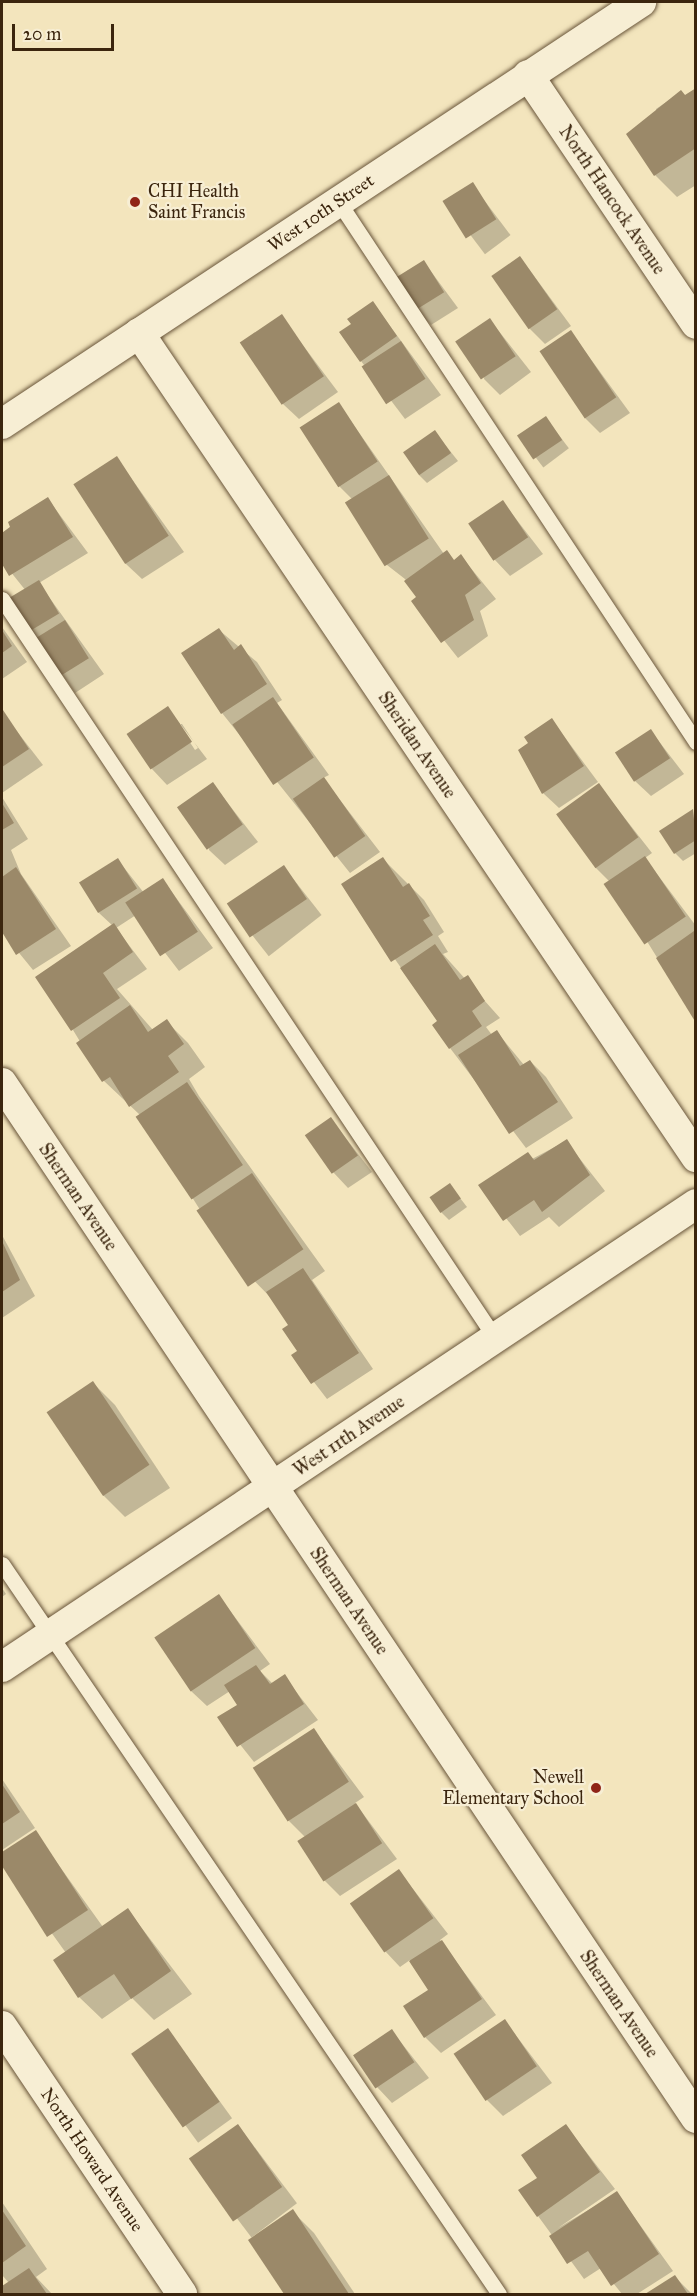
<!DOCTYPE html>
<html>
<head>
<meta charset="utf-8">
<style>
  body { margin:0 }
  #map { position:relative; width:697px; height:2296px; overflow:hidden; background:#f3e5bd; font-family:"IM FELL Great Primer",serif }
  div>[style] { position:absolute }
  .shadow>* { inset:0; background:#0003; transform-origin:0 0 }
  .building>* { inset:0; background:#9b8969; transform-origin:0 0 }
  .roads { filter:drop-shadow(0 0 2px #69553a) drop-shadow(0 0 2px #69553a) }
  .lane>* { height:15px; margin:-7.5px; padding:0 7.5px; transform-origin:7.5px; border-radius:7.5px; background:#f7eed4 }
  .street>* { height:30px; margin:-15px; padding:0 15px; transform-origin:15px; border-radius:15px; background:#f7eed4 }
  .dots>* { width:16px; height:16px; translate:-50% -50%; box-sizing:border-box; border:3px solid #f7eed4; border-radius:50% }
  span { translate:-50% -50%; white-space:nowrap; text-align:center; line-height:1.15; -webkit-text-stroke:4.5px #f7eed4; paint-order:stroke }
  .poi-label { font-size:18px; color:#3b250e }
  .left { translate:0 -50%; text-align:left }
  .right { translate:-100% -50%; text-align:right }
  .street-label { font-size:18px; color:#3b250e }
  .frame { position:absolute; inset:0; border:3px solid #3b250e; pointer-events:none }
  .scale { position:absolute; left:12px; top:24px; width:102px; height:27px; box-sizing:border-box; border:3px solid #3b250e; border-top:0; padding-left:8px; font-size:18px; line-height:21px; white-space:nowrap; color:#3b250e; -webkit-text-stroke:4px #f7eed4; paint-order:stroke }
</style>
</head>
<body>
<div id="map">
  <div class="shadow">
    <div style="clip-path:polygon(696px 89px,696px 185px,677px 197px,655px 175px,656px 109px,681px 92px,686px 96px)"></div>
    <div style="left:472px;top:184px;width:64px;height:32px;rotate:53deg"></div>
    <div style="clip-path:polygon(520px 257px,571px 326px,545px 344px,529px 328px)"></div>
    <div style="clip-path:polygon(424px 262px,458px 308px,431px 325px,416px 310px)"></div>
    <div style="clip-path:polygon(373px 303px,441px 395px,405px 419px,361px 361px)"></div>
    <div style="clip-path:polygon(281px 316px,338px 392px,299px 419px,283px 404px)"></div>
    <div style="clip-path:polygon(490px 320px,531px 372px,500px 395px,484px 379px)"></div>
    <div style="clip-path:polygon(571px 332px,630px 413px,600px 433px,584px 417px)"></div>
    <div style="clip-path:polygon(339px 404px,444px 554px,455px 561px,461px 556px,496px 599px,480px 611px,488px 636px,458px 658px,413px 601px,418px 598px,405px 579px,387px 565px,353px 500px,339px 486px)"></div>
    <div style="left:546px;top:418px;width:38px;height:32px;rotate:53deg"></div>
    <div style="clip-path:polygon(435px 432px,458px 461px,427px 483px,419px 475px)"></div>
    <div style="clip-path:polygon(116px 457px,184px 552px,142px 579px,126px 564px)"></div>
    <div style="clip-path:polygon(48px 499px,88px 553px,39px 583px,104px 674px,75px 693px,31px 630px,26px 591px,2px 561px,2px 533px)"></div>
    <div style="clip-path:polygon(503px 502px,543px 554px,510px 576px,495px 560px)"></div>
    <div style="clip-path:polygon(2px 627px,27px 662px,2px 679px)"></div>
    <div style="clip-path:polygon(219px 630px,257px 662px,282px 700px,277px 703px,329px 775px,323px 778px,380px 852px,350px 873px,222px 713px)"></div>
    <div style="clip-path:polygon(evenodd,168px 708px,207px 759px,167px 785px,152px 769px,168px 708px,178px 724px,182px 724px,198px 748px,195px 750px,178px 724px)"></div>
    <div style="clip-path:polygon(2px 712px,43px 765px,2px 793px)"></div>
    <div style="clip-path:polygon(552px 720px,598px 782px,559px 808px,543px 793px,530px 743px)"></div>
    <div style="clip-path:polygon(651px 731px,684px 774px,651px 796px,635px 781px)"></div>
    <div style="clip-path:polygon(213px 784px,258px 842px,225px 865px,209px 850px)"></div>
    <div style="clip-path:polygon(599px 785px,652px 853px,645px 858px,696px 926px,696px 1020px,610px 882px,595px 867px)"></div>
    <div style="clip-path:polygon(2px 797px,28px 839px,11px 850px,21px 874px,71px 946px,33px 970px,2px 932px)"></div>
    <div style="clip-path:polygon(693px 811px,696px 853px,683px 861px,675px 853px)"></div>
    <div style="clip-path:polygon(383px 859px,424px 900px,444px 932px,438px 936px,448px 952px,443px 954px,500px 1018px,486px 1027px,492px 1035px,497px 1032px,524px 1065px,530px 1061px,546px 1077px,573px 1118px,526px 1148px,450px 1048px,439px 1022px,343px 885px)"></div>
    <div style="clip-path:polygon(118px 860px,144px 893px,163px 880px,213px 948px,179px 971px,136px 915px,116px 928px,147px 969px,117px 989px,153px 1030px,166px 1021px,188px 1043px,205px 1067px,189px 1079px,199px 1096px,325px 1271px,312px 1280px,373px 1369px,327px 1399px,293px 1355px,299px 1351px,290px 1326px,274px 1301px,228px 1254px,140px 1115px,104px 1081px,73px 1030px,113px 926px,99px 913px)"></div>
    <div style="left:284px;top:867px;width:61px;height:67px;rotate:52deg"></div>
    <div style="clip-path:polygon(331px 1119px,372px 1172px,348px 1188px,333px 1172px)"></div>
    <div style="clip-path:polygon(566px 1141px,605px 1191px,559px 1227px,549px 1217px,520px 1236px,481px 1186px)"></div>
    <div style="clip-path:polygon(450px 1185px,467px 1207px,449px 1220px,441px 1212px)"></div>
    <div style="clip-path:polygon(2px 1235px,35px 1296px,2px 1318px)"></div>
    <div style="clip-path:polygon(93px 1383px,115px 1405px,170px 1488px,125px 1517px,103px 1495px)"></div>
    <div style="clip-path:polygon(2px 1588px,6px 1594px,2px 1597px)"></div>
    <div style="clip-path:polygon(219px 1596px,270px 1664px,260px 1671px,273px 1684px,284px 1676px,318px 1720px,254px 1762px,219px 1718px,239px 1705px,230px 1691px,207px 1706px,191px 1691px)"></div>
    <div style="clip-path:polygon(314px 1730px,364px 1797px,355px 1803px,397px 1859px,340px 1896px,324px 1880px,306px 1838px,289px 1821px)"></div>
    <div style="clip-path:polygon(2px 1779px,35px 1828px,2px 1850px)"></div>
    <div style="clip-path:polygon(35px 1832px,103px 1927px,128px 1910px,192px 1994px,154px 2020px,132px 1998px,102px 2019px,79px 1997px,66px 1953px,2px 1864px,2px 1854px)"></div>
    <div style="clip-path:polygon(399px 1871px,448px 1934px,440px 1940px,496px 2015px,441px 2053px,425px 2037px,430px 1990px,410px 1960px,400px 1967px,385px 1951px,352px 1904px)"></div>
    <div style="clip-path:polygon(505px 2021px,552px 2083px,503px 2116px,487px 2100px)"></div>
    <div style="left:168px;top:2030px;width:109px;height:42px;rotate:54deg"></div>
    <div style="clip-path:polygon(392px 2031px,429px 2078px,392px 2103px,377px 2087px)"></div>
    <div style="left:238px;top:2125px;width:98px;height:57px;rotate:53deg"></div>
    <div style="clip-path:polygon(566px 2126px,615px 2189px,558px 2228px,617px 2193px,673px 2271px,637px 2294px,622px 2294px,601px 2268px,584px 2279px,538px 2216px,539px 2178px)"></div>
    <div style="clip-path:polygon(2px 2202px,47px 2269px,36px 2277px,52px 2294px,2px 2294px,9px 2283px,2px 2275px)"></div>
    <div style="clip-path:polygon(292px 2211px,314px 2233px,355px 2294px,286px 2294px,250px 2240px)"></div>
    <div style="clip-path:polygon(675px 2277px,692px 2294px,648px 2294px)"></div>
  </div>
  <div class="building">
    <div style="clip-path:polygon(696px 88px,696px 148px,654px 176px,626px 134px,681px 90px,685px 95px)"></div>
    <div style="left:473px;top:182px;width:44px;height:36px;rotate:58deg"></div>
    <div style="left:520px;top:256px;width:65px;height:35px;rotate:55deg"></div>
    <div style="left:424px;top:260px;width:38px;height:35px;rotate:58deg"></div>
    <div style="clip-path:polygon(373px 301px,397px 336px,360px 362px,339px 332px,351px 324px,347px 319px)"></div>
    <div style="left:282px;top:314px;width:75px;height:51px;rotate:56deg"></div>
    <div style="left:490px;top:318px;width:46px;height:42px;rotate:56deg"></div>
    <div style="left:571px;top:330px;width:81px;height:38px;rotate:56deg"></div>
    <div style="left:401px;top:341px;width:45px;height:47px;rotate:57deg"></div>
    <div style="left:339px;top:402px;width:71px;height:47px;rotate:57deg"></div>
    <div style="left:546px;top:416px;width:29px;height:35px;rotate:56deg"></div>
    <div style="left:435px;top:430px;width:28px;height:39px;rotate:55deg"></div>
    <div style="left:117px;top:456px;width:95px;height:52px;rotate:57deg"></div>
    <div style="left:389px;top:475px;width:75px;height:52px;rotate:58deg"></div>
    <div style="clip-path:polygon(48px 497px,73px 537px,9px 576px,2px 564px,2px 533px,10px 527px,8px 522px)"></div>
    <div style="left:503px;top:500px;width:45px;height:42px;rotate:56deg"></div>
    <div style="clip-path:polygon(447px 550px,454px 560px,461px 554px,481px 583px,465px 595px,474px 620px,441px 643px,411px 601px,416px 597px,404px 581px)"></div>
    <div style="left:39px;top:580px;width:39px;height:35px;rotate:59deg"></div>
    <div style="left:65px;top:620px;width:45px;height:37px;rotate:58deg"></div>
    <div style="clip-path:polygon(219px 628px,234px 650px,241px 644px,267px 684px,221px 714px,181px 653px)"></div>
    <div style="clip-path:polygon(2px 630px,12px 646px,2px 653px)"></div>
    <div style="left:273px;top:697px;width:73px;height:49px;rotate:56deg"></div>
    <div style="left:168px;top:706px;width:43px;height:50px;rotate:56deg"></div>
    <div style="clip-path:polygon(3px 710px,29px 749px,2px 767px,2px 711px)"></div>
    <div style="clip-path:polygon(552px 718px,584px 766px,542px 794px,518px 750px,528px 743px,524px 737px)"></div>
    <div style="left:651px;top:729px;width:35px;height:43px;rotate:57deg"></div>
    <div style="left:324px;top:777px;width:72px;height:38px;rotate:55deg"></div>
    <div style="left:213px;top:782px;width:52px;height:44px;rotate:55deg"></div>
    <div style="left:599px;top:783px;width:67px;height:53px;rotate:54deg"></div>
    <div style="clip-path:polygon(2px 803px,14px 823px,2px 830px)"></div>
    <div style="clip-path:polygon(693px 809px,696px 840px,674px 854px,659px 831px)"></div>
    <div style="left:645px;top:856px;width:73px;height:50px;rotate:56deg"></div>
    <div style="clip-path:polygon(383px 857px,403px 887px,409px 883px,430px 916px,423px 920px,433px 935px,391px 962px,341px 884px)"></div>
    <div style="left:118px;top:858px;width:36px;height:46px;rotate:58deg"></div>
    <div style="left:284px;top:865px;width:41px;height:69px;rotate:56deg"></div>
    <div style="clip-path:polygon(16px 867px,56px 929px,16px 955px,2px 932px,2px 877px)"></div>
    <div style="left:163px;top:878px;width:64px;height:45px;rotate:57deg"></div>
    <div style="clip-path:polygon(114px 923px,133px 952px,103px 973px,120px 998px,71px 1031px,35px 977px)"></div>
    <div style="clip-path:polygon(694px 931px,696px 934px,696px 1023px,656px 958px)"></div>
    <div style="clip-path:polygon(435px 944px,460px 980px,468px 975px,485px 1001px,472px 1011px,482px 1026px,449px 1049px,432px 1025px,437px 1021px,400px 968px)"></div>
    <div style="clip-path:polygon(130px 1005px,148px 1032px,167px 1019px,184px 1044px,168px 1056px,179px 1072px,129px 1107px,110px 1077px,102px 1082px,76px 1043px)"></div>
    <div style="clip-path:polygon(497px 1030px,520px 1066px,530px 1060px,558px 1102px,509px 1134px,458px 1055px)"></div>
    <div style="left:187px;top:1082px;width:100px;height:62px;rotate:56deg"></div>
    <div style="left:331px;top:1117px;width:47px;height:32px;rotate:55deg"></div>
    <div style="clip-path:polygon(567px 1139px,590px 1175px,542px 1212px,534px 1200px,503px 1221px,478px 1185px,528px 1152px,534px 1160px)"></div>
    <div style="left:252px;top:1173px;width:92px;height:67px;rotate:56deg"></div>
    <div style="left:450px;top:1183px;width:19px;height:25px;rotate:55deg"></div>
    <div style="clip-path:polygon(2px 1241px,20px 1280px,2px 1292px)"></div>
    <div style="clip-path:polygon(303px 1268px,359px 1353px,311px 1384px,291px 1355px,297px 1351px,282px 1329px,288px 1325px,266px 1292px)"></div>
    <div style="left:93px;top:1381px;width:101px;height:56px;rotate:56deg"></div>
    <div style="left:219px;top:1594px;width:65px;height:78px;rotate:56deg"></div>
    <div style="clip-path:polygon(256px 1665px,270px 1684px,285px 1674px,304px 1704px,237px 1747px,217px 1717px,237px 1705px,224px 1685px)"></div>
    <div style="left:314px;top:1728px;width:64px;height:73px;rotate:57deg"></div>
    <div style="clip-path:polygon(2px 1784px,20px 1812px,2px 1824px)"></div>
    <div style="left:356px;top:1803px;width:48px;height:70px;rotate:57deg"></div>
    <div style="clip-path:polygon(36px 1830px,88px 1910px,47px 1937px,2px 1866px,2px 1852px)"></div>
    <div style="left:399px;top:1869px;width:60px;height:60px;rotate:55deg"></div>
    <div style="clip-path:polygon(128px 1908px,171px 1971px,131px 1999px,114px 1974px,78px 1998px,53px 1960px)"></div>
    <div style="clip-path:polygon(442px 1940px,482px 1999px,424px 2038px,403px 2006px,428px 1990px,409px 1961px)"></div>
    <div style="left:505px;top:2019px;width:57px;height:62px;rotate:56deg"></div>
    <div style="left:168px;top:2028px;width:90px;height:45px;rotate:55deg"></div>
    <div style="left:392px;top:2029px;width:40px;height:47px;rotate:56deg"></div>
    <div style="left:238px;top:2124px;width:77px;height:60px;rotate:55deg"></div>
    <div style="clip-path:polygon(566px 2124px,600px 2172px,537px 2217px,518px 2190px,537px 2178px,521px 2155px)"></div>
    <div style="clip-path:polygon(617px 2191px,659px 2254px,611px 2286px,588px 2251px,567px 2264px,549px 2236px)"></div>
    <div style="clip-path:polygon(293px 2209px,349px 2294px,284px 2294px,248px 2240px)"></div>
    <div style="clip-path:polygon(2px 2210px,26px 2246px,2px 2263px)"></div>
    <div style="clip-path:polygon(29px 2268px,47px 2294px,2px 2294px,2px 2286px)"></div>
    <div style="clip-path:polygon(675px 2275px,688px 2294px,645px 2294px)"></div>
  </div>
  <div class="roads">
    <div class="lane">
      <div style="left:338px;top:201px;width:649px;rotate:56.51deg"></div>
      <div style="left:2px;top:599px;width:888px;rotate:56.29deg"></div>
      <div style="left:2px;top:1564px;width:883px;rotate:55.75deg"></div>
    </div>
    <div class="street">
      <div style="left:528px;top:75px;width:300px;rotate:56deg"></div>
      <div style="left:139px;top:333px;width:995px;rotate:55.94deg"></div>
      <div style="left:2px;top:424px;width:766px;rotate:-33.44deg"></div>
      <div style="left:2px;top:1083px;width:1246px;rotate:56.16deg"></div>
      <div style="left:2px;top:1667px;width:834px;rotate:-33.71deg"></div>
      <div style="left:2px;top:2026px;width:323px;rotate:56.1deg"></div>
    </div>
  </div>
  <div class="dots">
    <div style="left:135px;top:202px;background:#8f2418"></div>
    <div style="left:596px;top:1788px;background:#8f2418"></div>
  </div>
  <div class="poi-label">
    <span class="left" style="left:148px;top:202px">CHI Health<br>Saint Francis</span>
    <span class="right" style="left:584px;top:1788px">Newell<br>Elementary School</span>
  </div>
  <div class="street-label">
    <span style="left:612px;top:200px;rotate:56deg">North Hancock Avenue</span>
    <span style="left:321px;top:213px;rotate:-34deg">West 10th Street</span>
    <span style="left:417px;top:745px;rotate:56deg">Sheridan Avenue</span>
    <span style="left:78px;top:1197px;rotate:56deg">Sherman Avenue</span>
    <span style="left:349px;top:1436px;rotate:-34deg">West 11th Avenue</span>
    <span style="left:349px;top:1601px;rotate:56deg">Sherman Avenue</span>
    <span style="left:619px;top:2004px;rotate:56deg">Sherman Avenue</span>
    <span style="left:92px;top:2160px;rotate:56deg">North Howard Avenue</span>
  </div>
  <div class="frame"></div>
  <div class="scale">20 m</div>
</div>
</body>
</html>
